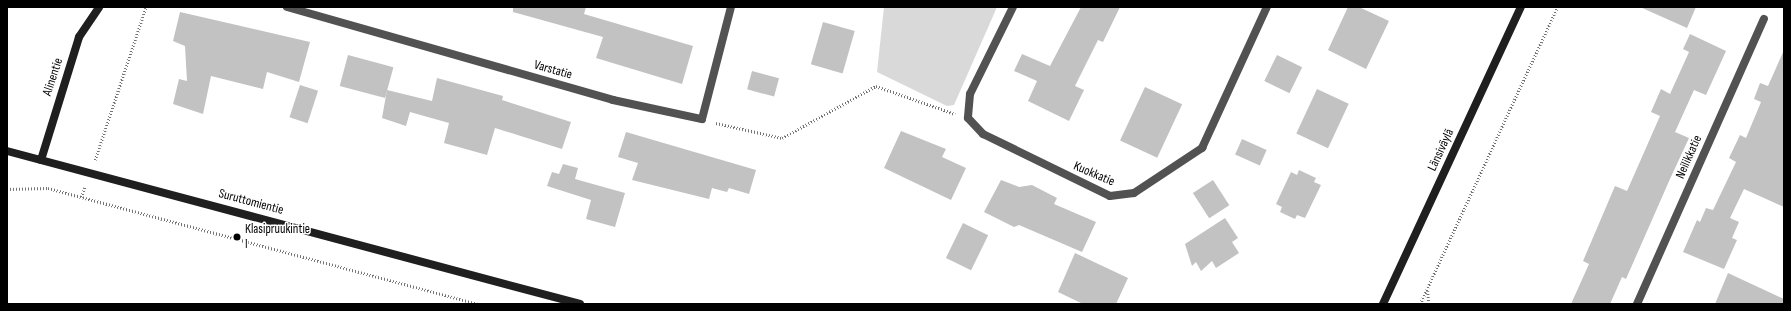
<!DOCTYPE html>
<html>
<head>
<meta charset="utf-8">
<style>
  body { margin:0 }
  #map { position:relative; width:1791px; height:311px; overflow:hidden; background:#fff; font-family:"Sofia Sans Condensed",sans-serif }
  div>[style] { position:absolute }
  .green>* { inset:0; background:#d9d9d9 }
  .building>* { inset:0; background:#c2c2c2; transform-origin:0 0 }
  .path>* { height:2.5px; margin-top:-1.25px; transform-origin:0; background:repeating-linear-gradient(90deg,#747474 0 1px,transparent 0 3px) }
  .street>* { height:8px; margin:-4px; padding:0 4px; transform-origin:4px; border-radius:4px; background:#525252 }
  .secondary>* { height:8px; margin:-4px; padding:0 4px; transform-origin:4px; border-radius:4px; background:#1f1f1f }
  .dots>* { width:11px; height:11px; translate:-50% -50%; box-sizing:border-box; border:2px solid #fff; border-radius:50% }
  span { translate:-50% -50%; white-space:nowrap; text-align:center; line-height:1.15; -webkit-text-stroke:3px #fff; paint-order:stroke }
  .street-label { font-size:13px; color:#000 }
  .poi-label { font-size:13px; color:#000 }
  .left { translate:0 -50%; text-align:left }
  .frame { position:absolute; inset:0; border:8px solid #000; pointer-events:none }
</style>
</head>
<body>
<div id="map">
  <div class="green">
    <div style="clip-path:polygon(884px 7px,997px 7px,954px 105px,947px 106px,877px 72px)"></div>
  </div>
  <div class="building">
    <div style="clip-path:polygon(513px 7px,586px 7px,584px 14px,693px 46px,682px 84px,596px 58px,603px 37px,513px 12px)"></div>
    <div style="clip-path:polygon(1081px 7px,1120px 7px,1103px 42px,1098px 40px,1075px 86px,1084px 90px,1069px 121px,1028px 101px,1037px 81px,1014px 71px,1022px 54px,1050px 66px)"></div>
    <div style="clip-path:polygon(1348px 7px,1359px 7px,1389px 21px,1366px 69px,1328px 50px)"></div>
    <div style="clip-path:polygon(1640px 7px,1696px 7px,1687px 28px)"></div>
    <div style="clip-path:polygon(180px 12px,310px 42px,299px 82px,267px 72px,263px 89px,211px 76px,203px 114px,173px 104px,179px 79px,187px 81px,185px 46px,173px 41px)"></div>
    <div style="left:823px;top:22px;width:33px;height:44px;rotate:16deg"></div>
    <div style="clip-path:polygon(1690px 34px,1726px 51px,1706px 95px,1694px 90px,1675px 132px,1689px 138px,1670px 179px,1626px 279px,1622px 277px,1610px 304px,1571px 304px,1589px 264px,1583px 261px,1615px 186px,1627px 191px,1660px 116px,1651px 112px,1661px 89px,1670px 94px,1689px 52px,1683px 49px)"></div>
    <div style="clip-path:polygon(1784px 50px,1784px 207px,1744px 189px,1730px 218px,1739px 222px,1732px 238px,1737px 240px,1724px 269px,1683px 252px,1697px 220px,1700px 222px,1706px 208px,1713px 210px,1736px 162px,1729px 158px,1740px 135px,1746px 138px,1761px 102px,1754px 99px,1760px 83px,1768px 86px)"></div>
    <div style="left:348px;top:55px;width:47px;height:32px;rotate:15deg"></div>
    <div style="left:1277px;top:55px;width:28px;height:29px;rotate:26deg"></div>
    <div style="left:752px;top:71px;width:28px;height:19px;rotate:15deg"></div>
    <div style="clip-path:polygon(437px 78px,503px 96px,502px 100px,571px 122px,562px 149px,495px 128px,487px 155px,444px 143px,449px 123px,410px 112px,406px 126px,382px 118px,387px 90px,432px 101px)"></div>
    <div style="left:300px;top:85px;width:19px;height:34px;rotate:18deg"></div>
    <div style="left:1145px;top:87px;width:41px;height:59px;rotate:25deg"></div>
    <div style="left:1317px;top:89px;width:35px;height:49px;rotate:25deg"></div>
    <div style="clip-path:polygon(901px 131px,946px 149px,942px 157px,966px 168px,951px 200px,884px 168px)"></div>
    <div style="clip-path:polygon(626px 132px,756px 170px,749px 194px,729px 188px,727px 192px,712px 188px,709px 199px,632px 180px,638px 163px,618px 157px)"></div>
    <div style="left:1242px;top:139px;width:27px;height:17px;rotate:24deg"></div>
    <div style="clip-path:polygon(563px 164px,578px 168px,575px 179px,625px 193px,615px 227px,586px 219px,591px 200px,547px 186px,552px 172px,559px 174px)"></div>
    <div style="clip-path:polygon(1299px 170px,1316px 178px,1314px 182px,1321px 185px,1305px 218px,1297px 215px,1295px 219px,1280px 212px,1282px 207px,1276px 204px,1291px 172px,1297px 175px)"></div>
    <div style="clip-path:polygon(1001px 180px,1019px 187px,1032px 185px,1057px 198px,1054px 204px,1096px 222px,1082px 252px,1019px 225px,1014px 227px,984px 212px)"></div>
    <div style="left:1213px;top:180px;width:30px;height:24px;rotate:57deg"></div>
    <div style="clip-path:polygon(1225px 218px,1238px 238px,1232px 242px,1239px 253px,1216px 268px,1212px 261px,1201px 271px,1196px 262px,1192px 266px,1185px 244px)"></div>
    <div style="left:963px;top:223px;width:28px;height:39px;rotate:26deg"></div>
    <div style="clip-path:polygon(1075px 253px,1128px 278px,1116px 304px,1083px 304px,1058px 292px)"></div>
    <div style="clip-path:polygon(1728px 273px,1784px 299px,1784px 304px,1715px 304px)"></div>
  </div>
  <div class="path">
    <div style="left:716px;top:123px;width:68px;rotate:12.8deg"></div>
    <div style="left:782px;top:138px;width:107px;rotate:-29deg"></div>
    <div style="left:876px;top:86px;width:84px;rotate:19.5deg"></div>
    <div style="left:95px;top:160px;width:161px;rotate:-71.6deg"></div>
    <div style="left:7px;top:189px;width:41px;rotate:-1.4deg"></div>
    <div style="left:48px;top:188px;width:446px;rotate:15.1deg"></div>
    <div style="left:81px;top:197px;width:11px;rotate:-68deg"></div>
    <div style="left:1428px;top:291px;width:13px;rotate:86deg"></div>
    <div style="left:1420px;top:304px;width:327px;rotate:-65.2deg"></div>
  </div>
  <div class="street">
    <div style="left:287px;top:7px;width:339px;rotate:15.9deg"></div>
    <div style="left:613px;top:100px;width:91px;rotate:12.1deg"></div>
    <div style="left:702px;top:119px;width:116px;rotate:-75.5deg"></div>
    <div style="left:1013px;top:7px;width:97px;rotate:116.3deg"></div>
    <div style="left:970px;top:94px;width:24px;rotate:95deg"></div>
    <div style="left:968px;top:118px;width:22px;rotate:47deg"></div>
    <div style="left:983px;top:134px;width:141px;rotate:26deg"></div>
    <div style="left:1110px;top:196px;width:24px;rotate:-7deg"></div>
    <div style="left:1134px;top:193px;width:82px;rotate:-33.5deg"></div>
    <div style="left:1202px;top:148px;width:155px;rotate:-65.3deg"></div>
    <div style="left:1637px;top:304px;width:312px;rotate:-66deg"></div>
  </div>
  <div class="secondary">
    <div style="left:7px;top:151px;width:593px;rotate:14.95deg"></div>
    <div style="left:41px;top:160px;width:129px;rotate:-72.8deg"></div>
    <div style="left:79px;top:37px;width:36px;rotate:-56deg"></div>
    <div style="left:1383px;top:304px;width:327px;rotate:-65.1deg"></div>
  </div>
  <div class="dots">
    <div style="left:237px;top:237px;background:#000"></div>
  </div>
  <div class="street-label">
    <span style="left:553px;top:70px;rotate:16deg">Varstatie</span>
    <span style="left:53px;top:77px;rotate:-72deg">Alinentie</span>
    <span style="left:1441px;top:150px;rotate:-65deg">Länsiväylä</span>
    <span style="left:1689px;top:157px;rotate:-66deg">Neilikkatie</span>
    <span style="left:1094px;top:174px;rotate:23deg">Kuokkatie</span>
    <span style="left:251px;top:202px;rotate:15deg">Suruttomientie</span>
  </div>
  <div class="poi-label">
    <span class="left" style="left:245px;top:237px">Klasipruukintie<br>I</span>
  </div>
  <div class="frame"></div>
</div>
</body>
</html>
